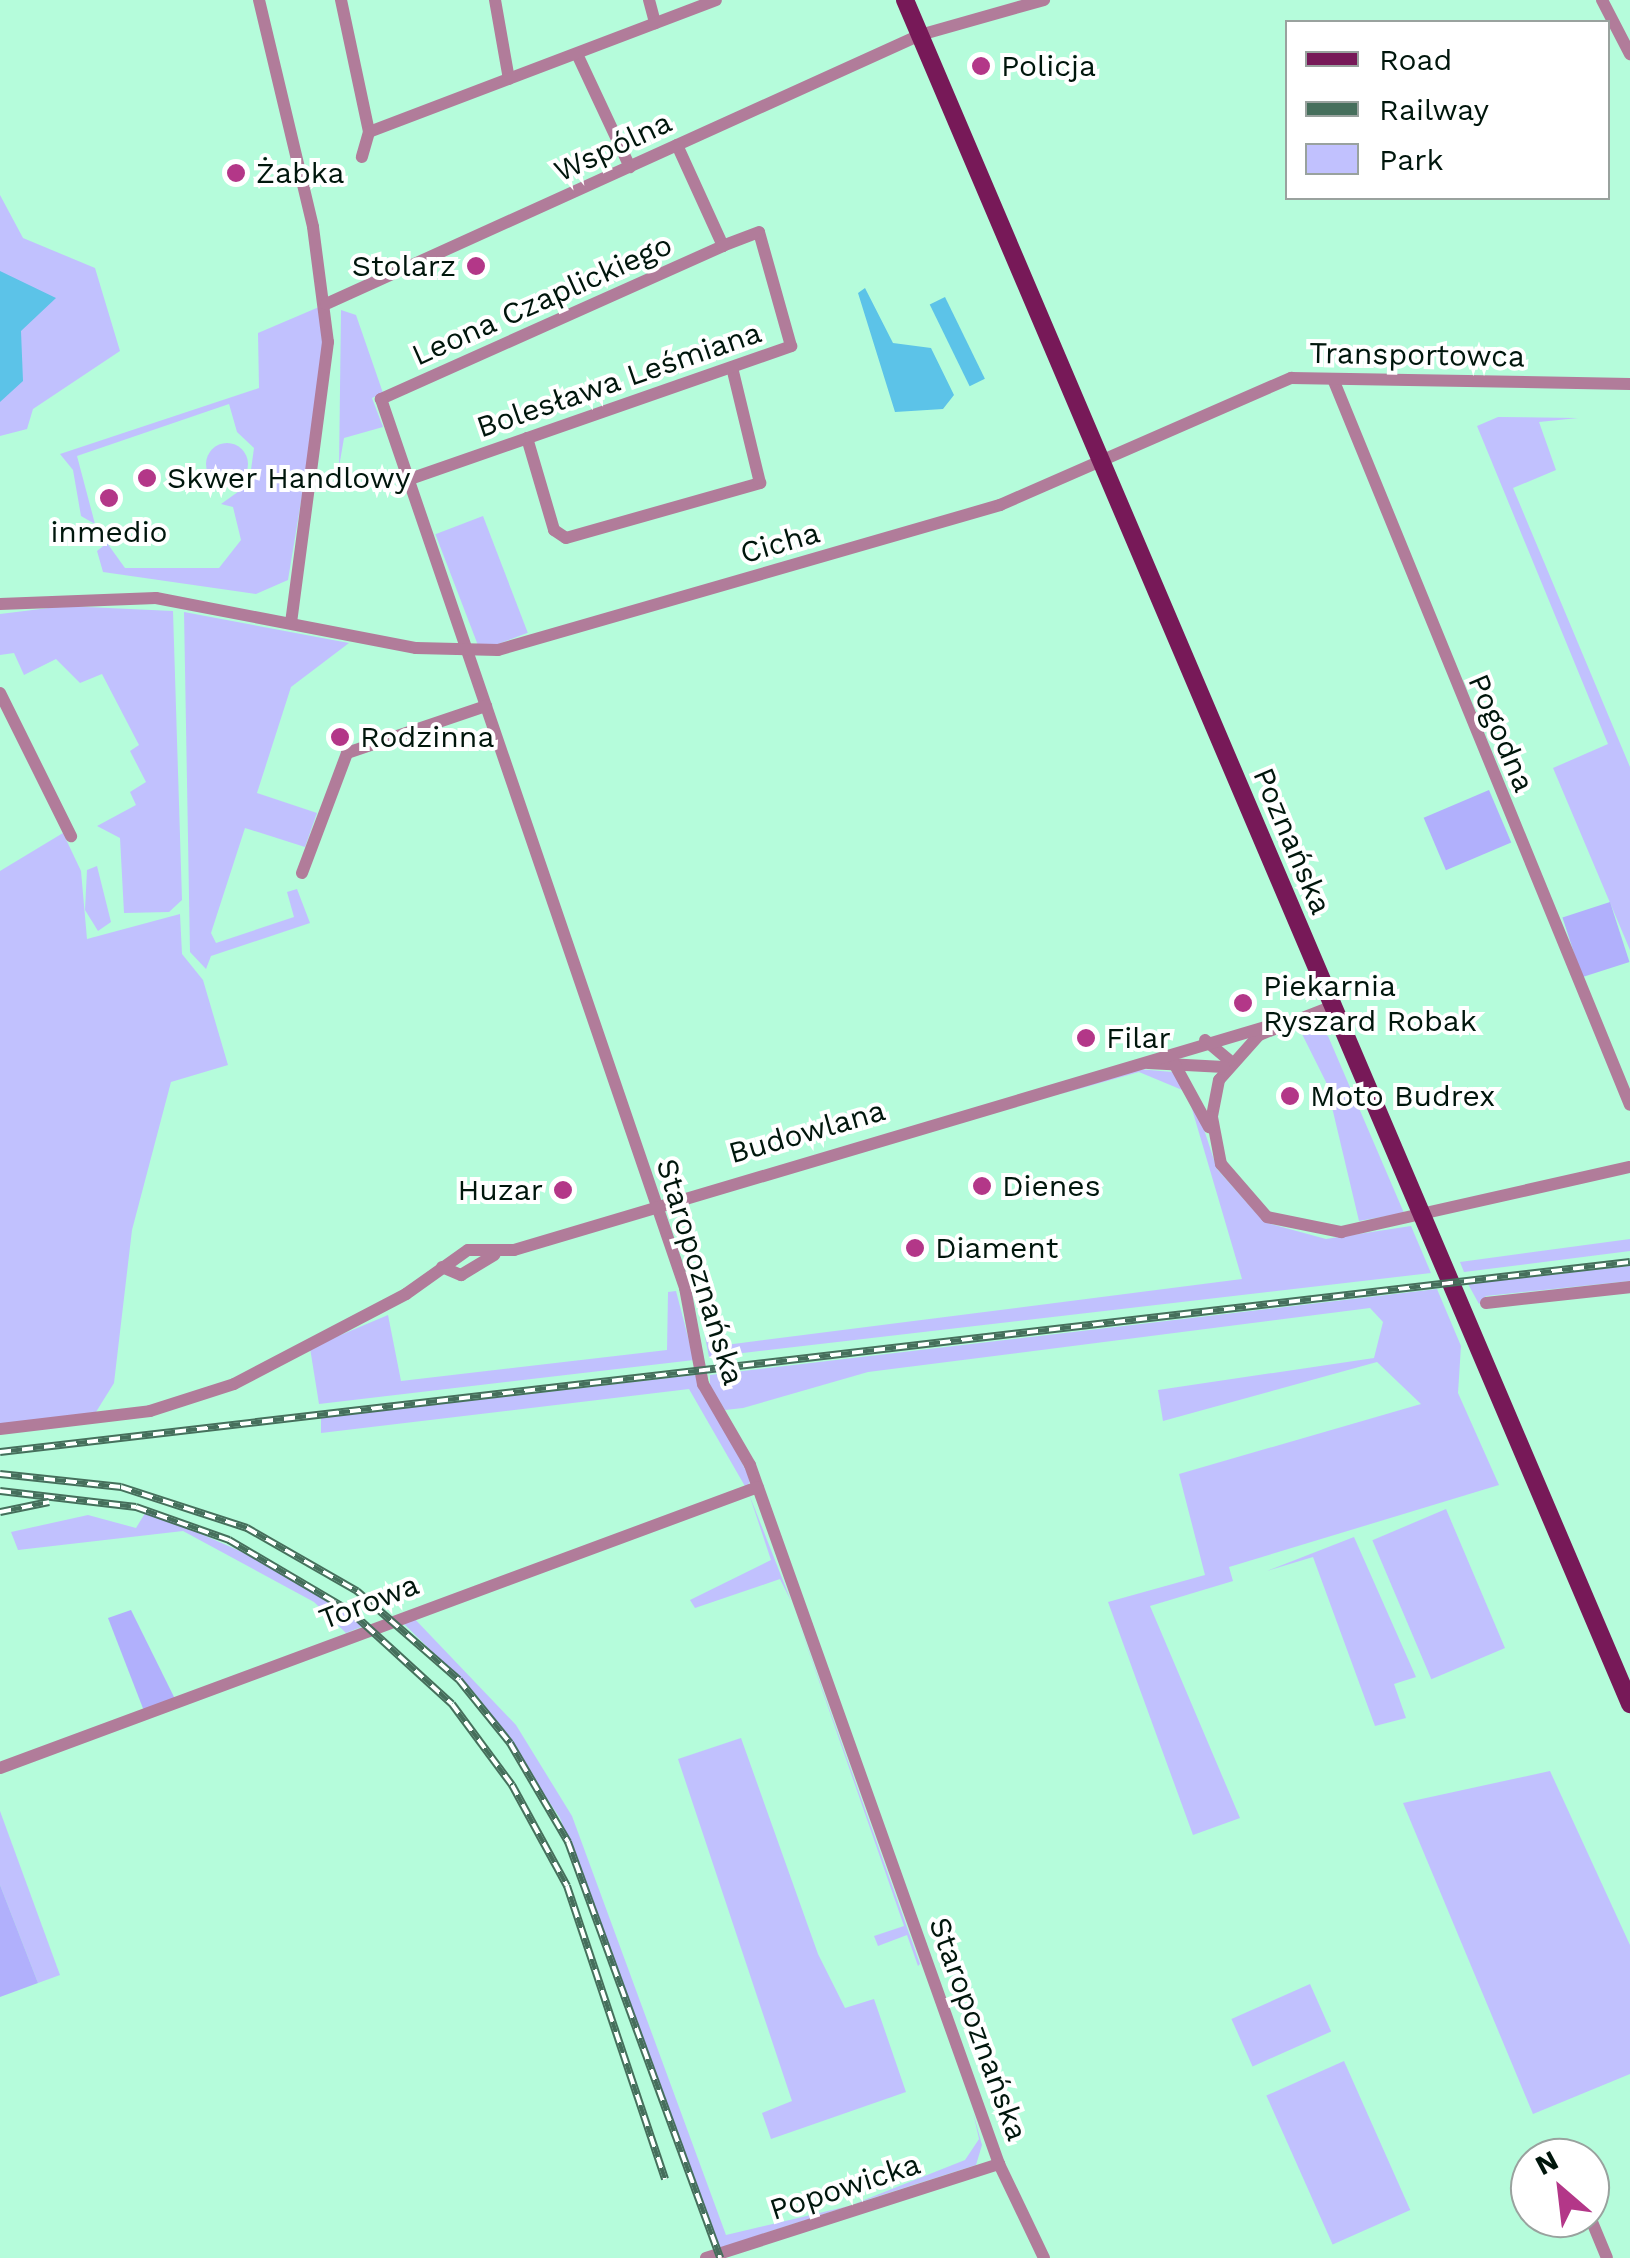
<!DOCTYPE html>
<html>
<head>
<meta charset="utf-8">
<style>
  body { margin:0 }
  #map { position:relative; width:1630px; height:2258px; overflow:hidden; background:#b5fcdb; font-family:"Work Sans",sans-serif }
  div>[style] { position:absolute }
  .green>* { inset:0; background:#c1c1fe; transform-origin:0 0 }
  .round { border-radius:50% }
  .forest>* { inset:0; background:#b1b0fc; transform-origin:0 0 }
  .water>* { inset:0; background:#5cc3e8; transform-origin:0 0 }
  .minor>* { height:12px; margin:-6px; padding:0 6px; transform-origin:6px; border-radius:6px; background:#b17c9a }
  .major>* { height:18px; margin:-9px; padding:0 9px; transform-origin:9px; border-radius:9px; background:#771958 }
  .rail>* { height:8px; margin-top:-4px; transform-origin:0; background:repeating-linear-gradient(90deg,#fff 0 11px,#466f5c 0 22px); box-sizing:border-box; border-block:2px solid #466f5c }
  .dots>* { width:28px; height:28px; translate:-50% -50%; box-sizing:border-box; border:5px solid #fff; border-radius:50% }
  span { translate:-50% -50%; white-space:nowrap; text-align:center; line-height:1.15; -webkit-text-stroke:8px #fff; paint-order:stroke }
  .poi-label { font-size:30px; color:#00160c }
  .left { translate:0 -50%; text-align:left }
  .right { translate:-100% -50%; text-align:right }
  .street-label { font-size:30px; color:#00160c }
  .legend { position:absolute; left:1285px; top:20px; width:325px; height:180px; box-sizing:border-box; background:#fff; border:2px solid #99a29e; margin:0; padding:12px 18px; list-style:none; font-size:30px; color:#00160c }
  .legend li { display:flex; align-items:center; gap:20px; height:50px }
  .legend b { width:50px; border:2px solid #99a29e }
  .north { position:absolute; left:1510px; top:2138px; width:100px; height:100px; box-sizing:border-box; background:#fff; border:2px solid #99a29e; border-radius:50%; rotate:332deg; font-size:28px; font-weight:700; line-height:40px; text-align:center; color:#00160c }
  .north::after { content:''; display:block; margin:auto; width:35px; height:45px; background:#b33788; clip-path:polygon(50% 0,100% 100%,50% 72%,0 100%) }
</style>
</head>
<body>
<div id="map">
  <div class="green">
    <div style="clip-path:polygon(0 195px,23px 238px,95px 268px,120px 351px,33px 409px,27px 429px,0 436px)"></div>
    <div style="clip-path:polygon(319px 307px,324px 363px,288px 580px,256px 594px,103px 572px,97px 551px,107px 543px,125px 568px,219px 568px,241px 540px,233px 507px,221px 504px,249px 484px,254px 448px,237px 432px,229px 404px,77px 456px,95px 524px,81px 516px,73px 470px,60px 454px,259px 388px,258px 333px)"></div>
    <div style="clip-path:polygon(341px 310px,356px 315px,383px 393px,372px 398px,383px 427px,344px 438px,339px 467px)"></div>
    <div style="clip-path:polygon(1498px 417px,1578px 418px,1539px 422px,1556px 470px,1513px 488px,1630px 767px,1630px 950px,1553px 768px,1608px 744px,1477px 426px)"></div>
    <div class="round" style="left:206px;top:443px;width:42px;height:42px"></div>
    <div style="left:483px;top:516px;width:125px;height:51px;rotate:69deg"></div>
    <div style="clip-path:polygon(65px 606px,173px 611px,182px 900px,169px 912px,124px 913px,120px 838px,97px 826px,136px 805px,130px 792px,146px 782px,130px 751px,139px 745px,102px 674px,80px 683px,56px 659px,24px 675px,14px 653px,0 655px,0 614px)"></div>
    <div style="clip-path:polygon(184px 612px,349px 643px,291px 687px,257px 793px,317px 813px,305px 847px,245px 828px,211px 933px,216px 943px,294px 917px,287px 892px,297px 889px,310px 923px,211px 956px,206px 969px,190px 952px)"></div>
    <div style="clip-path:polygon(63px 833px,81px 871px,87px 939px,180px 914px,182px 954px,203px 980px,228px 1065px,171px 1082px,132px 1230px,114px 1383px,96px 1412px,0 1424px,0 871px)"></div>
    <div style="clip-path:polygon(97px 866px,111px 922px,98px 931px,85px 910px,87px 870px)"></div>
    <div style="clip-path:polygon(1315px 1028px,1328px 1036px,1404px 1213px,1359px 1221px,1326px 1082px,1301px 1032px)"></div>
    <div style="clip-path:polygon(1138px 1069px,1172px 1072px,1191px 1090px,1217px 1169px,1264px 1222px,1326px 1239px,1411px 1226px,1431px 1273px,709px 1357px,705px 1337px,713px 1334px,718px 1346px,1242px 1279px,1187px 1092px,1139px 1072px,1061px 1094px)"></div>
    <div style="clip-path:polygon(1630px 1239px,1630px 1251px,1464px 1272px,1460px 1262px)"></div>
    <div style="clip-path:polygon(1630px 1266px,1630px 1281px,1486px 1296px,1479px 1304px,1468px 1284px)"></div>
    <div style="clip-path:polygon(1437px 1289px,1461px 1346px,1458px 1393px,1499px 1485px,1229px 1567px,1233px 1581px,1150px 1606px,1240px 1818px,1193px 1835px,1108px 1602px,1205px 1575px,1179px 1474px,1421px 1404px,1377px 1362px,1163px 1421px,1158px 1390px,1374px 1358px,1383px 1322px,1370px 1308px,868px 1372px,743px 1408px,725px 1410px,710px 1386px,710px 1375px)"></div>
    <div style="clip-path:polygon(676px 1291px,694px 1360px,319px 1404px,310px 1348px,388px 1315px,401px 1381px,667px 1350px,668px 1292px)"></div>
    <div style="clip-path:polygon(695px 1375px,751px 1480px,746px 1488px,689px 1389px,321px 1433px,321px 1418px)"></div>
    <div style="clip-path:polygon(749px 1494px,791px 1601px,780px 1579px,695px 1608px,690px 1600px,771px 1560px)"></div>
    <div style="left:1446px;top:1509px;width:151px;height:80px;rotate:67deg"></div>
    <div style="clip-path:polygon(147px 1510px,276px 1567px,366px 1625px,346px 1633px,314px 1602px,183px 1531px,18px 1550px,11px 1532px,88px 1515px,136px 1528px)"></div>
    <div style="clip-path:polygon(1354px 1537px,1416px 1677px,1394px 1684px,1406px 1718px,1375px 1726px,1313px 1557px,1267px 1571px)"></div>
    <div style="clip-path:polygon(795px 1612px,920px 1964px,918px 1966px,907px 1935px,878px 1946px,874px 1936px,904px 1926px)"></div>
    <div style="clip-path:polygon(410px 1614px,516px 1725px,572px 1816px,726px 2235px,849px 2206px,719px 2248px,560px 1818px,478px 1697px,398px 1618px)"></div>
    <div style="clip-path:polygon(741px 1738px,818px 1954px,845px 2008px,874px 1999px,906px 2092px,771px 2139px,762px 2113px,792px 2101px,678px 1759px)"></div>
    <div style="clip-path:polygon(1550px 1771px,1630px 1945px,1630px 2074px,1533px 2114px,1403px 1803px)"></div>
    <div style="clip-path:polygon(0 1811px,60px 1975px,38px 1983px,0 1885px)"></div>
    <div style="left:1310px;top:1984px;width:52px;height:86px;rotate:66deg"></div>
    <div style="left:1344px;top:2061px;width:163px;height:85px;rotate:66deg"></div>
    <div style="clip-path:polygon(973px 2112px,982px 2145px,976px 2165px,854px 2204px,965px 2160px,979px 2139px)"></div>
  </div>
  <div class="forest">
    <div style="left:1489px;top:790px;width:57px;height:71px;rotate:67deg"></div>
    <div style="left:1610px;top:902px;width:63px;height:50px;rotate:72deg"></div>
    <div style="clip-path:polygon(131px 1610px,176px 1701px,144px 1711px,108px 1618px)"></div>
    <div style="clip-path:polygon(0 1885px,38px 1983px,0 1997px)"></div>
  </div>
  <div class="water">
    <div style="clip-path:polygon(0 271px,56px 298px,21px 331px,23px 381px,0 402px)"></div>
    <div style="clip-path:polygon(865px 288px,893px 343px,931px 348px,954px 395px,943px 409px,895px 412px,858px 293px)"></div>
    <div style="left:945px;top:297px;width:91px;height:17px;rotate:64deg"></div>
  </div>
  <div class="minor">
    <div style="left:259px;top:0;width:233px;rotate:76.6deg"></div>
    <div style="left:313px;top:227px;width:116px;rotate:82.6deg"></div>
    <div style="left:328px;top:342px;width:282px;rotate:97.5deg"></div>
    <div style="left:341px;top:0;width:135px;rotate:78deg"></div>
    <div style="left:369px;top:132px;width:26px;rotate:106deg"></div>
    <div style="left:495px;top:0;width:80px;rotate:80deg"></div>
    <div style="left:649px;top:0;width:24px;rotate:75deg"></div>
    <div style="left:1602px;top:0;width:61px;rotate:62.6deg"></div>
    <div style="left:577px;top:54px;width:125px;rotate:64.9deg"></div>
    <div style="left:369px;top:132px;width:371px;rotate:-20.8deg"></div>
    <div style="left:677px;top:145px;width:111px;rotate:65.5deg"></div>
    <div style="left:723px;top:246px;width:375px;rotate:155.9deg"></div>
    <div style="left:381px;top:399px;width:940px;rotate:71.12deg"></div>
    <div style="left:685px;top:1288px;width:98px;rotate:79.4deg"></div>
    <div style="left:703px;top:1384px;width:94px;rotate:59.9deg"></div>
    <div style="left:750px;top:1465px;width:742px;rotate:70.39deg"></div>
    <div style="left:999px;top:2164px;width:104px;rotate:64.4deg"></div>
    <div style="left:326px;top:304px;width:652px;rotate:-24.36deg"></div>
    <div style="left:920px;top:35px;width:129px;rotate:-15.8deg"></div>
    <div style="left:1333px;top:379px;width:784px;rotate:67.75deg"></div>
    <div style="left:527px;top:438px;width:96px;rotate:73.6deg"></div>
    <div style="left:554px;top:530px;width:14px;rotate:34deg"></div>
    <div style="left:566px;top:538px;width:202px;rotate:-15.8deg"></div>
    <div style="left:760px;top:483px;width:119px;rotate:-103.6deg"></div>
    <div style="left:407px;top:480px;width:407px;rotate:-19.2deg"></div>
    <div style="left:791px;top:346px;width:118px;rotate:-105.7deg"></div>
    <div style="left:759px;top:232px;width:39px;rotate:159deg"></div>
    <div style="left:0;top:604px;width:156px;rotate:-2.2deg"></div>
    <div style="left:156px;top:598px;width:265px;rotate:10.9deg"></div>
    <div style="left:416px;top:648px;width:82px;rotate:1.4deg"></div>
    <div style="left:498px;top:650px;width:523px;rotate:-16.11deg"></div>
    <div style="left:1000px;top:505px;width:318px;rotate:-23.6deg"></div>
    <div style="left:1291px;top:378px;width:339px;rotate:1deg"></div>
    <div style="left:0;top:693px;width:160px;rotate:63.6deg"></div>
    <div style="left:302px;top:873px;width:128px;rotate:-69.4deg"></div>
    <div style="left:347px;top:753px;width:147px;rotate:-18.7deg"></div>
    <div style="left:1333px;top:1006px;width:79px;rotate:158.6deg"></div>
    <div style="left:1259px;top:1035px;width:60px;rotate:131.6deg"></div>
    <div style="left:1219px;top:1080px;width:38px;rotate:101deg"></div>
    <div style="left:1212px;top:1117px;width:48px;rotate:79.2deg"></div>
    <div style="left:1221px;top:1164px;width:70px;rotate:49deg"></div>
    <div style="left:1267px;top:1217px;width:76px;rotate:11.5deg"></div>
    <div style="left:1341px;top:1232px;width:296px;rotate:-12.7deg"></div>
    <div style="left:1205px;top:1040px;width:31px;rotate:40deg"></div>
    <div style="left:1148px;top:1063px;width:76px;rotate:3deg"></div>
    <div style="left:1175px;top:1065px;width:71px;rotate:61.3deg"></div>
    <div style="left:442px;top:1267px;width:21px;rotate:23deg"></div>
    <div style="left:461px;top:1275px;width:39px;rotate:-31deg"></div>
    <div style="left:1486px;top:1303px;width:145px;rotate:-6.3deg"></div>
    <div style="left:0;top:1429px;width:151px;rotate:-6.8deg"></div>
    <div style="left:150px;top:1411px;width:88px;rotate:-17.8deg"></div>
    <div style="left:234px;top:1384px;width:194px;rotate:-27.6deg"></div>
    <div style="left:406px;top:1294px;width:76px;rotate:-35.4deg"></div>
    <div style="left:468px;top:1250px;width:46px"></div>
    <div style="left:514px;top:1250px;width:801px;rotate:-16.53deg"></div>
    <div style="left:0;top:1768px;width:808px;rotate:-20.34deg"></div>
    <div style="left:1590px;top:2217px;width:44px;rotate:67.5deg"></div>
    <div style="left:706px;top:2258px;width:308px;rotate:-17.8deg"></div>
  </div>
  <div class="major">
    <div style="left:905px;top:0;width:1852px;rotate:66.95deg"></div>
  </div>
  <div class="rail">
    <div style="left:0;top:1452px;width:1641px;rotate:-6.65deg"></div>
    <div style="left:0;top:1474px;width:122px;rotate:6.1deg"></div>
    <div style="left:121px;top:1487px;width:133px;rotate:18deg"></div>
    <div style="left:247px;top:1528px;width:127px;rotate:29.8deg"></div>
    <div style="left:357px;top:1591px;width:135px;rotate:41.1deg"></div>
    <div style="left:459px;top:1680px;width:81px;rotate:51deg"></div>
    <div style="left:510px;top:1743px;width:115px;rotate:59.6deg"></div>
    <div style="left:568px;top:1842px;width:443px;rotate:69.9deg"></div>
    <div style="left:0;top:1491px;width:137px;rotate:6.7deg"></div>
    <div style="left:136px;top:1507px;width:99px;rotate:19.5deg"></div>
    <div style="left:229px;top:1540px;width:140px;rotate:30.4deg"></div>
    <div style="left:350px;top:1611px;width:138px;rotate:42.4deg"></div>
    <div style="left:452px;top:1704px;width:101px;rotate:53.5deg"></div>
    <div style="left:512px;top:1785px;width:115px;rotate:61.4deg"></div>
    <div style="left:567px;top:1886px;width:309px;rotate:71.5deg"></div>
    <div style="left:0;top:1512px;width:50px;rotate:-11.5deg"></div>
  </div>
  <div class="dots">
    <div style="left:981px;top:66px;background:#b33788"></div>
    <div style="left:236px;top:173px;background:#b33788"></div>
    <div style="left:476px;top:266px;background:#b33788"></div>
    <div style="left:147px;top:478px;background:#b33788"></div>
    <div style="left:109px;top:498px;background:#b33788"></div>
    <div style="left:340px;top:737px;background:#b33788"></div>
    <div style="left:1243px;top:1003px;background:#b33788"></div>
    <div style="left:1086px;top:1038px;background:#b33788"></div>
    <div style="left:1290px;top:1096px;background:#b33788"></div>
    <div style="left:982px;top:1186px;background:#b33788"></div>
    <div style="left:563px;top:1190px;background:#b33788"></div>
    <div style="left:915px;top:1248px;background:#b33788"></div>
  </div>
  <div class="poi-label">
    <span class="left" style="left:1001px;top:66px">Policja</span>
    <span class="left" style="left:256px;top:173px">Żabka</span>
    <span class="right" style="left:456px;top:266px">Stolarz</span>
    <span class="left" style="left:167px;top:478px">Skwer Handlowy</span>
    <span style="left:109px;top:532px">inmedio</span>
    <span class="left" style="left:360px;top:737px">Rodzinna</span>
    <span class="left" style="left:1263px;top:1003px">Piekarnia<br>Ryszard Robak</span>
    <span class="left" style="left:1106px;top:1038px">Filar</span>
    <span class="left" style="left:1310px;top:1096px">Moto Budrex</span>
    <span class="left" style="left:1002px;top:1186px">Dienes</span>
    <span class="right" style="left:543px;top:1190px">Huzar</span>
    <span class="left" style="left:935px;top:1248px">Diament</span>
  </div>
  <div class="street-label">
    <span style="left:613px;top:147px;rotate:-25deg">Wspólna</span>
    <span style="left:542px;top:300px;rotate:-24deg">Leona Czaplickiego</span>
    <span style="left:1417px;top:355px;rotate:1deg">Transportowca</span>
    <span style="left:619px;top:380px;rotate:-19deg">Bolesława Leśmiana</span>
    <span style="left:780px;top:543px;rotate:-16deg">Cicha</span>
    <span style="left:1501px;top:733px;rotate:67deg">Pogodna</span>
    <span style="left:1292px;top:841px;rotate:67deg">Poznańska</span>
    <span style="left:807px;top:1132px;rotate:-16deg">Budowlana</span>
    <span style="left:700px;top:1272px;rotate:73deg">Staropoznańska</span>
    <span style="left:369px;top:1602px;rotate:-21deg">Torowa</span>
    <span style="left:978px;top:2029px;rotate:70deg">Staropoznańska</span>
    <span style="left:845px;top:2187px;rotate:-18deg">Popowicka</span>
  </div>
  <ul class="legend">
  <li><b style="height:12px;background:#771958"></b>Road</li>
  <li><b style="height:12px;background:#466f5c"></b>Railway</li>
  <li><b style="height:28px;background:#c1c1fe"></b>Park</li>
  </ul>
  <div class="north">N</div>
</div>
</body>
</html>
